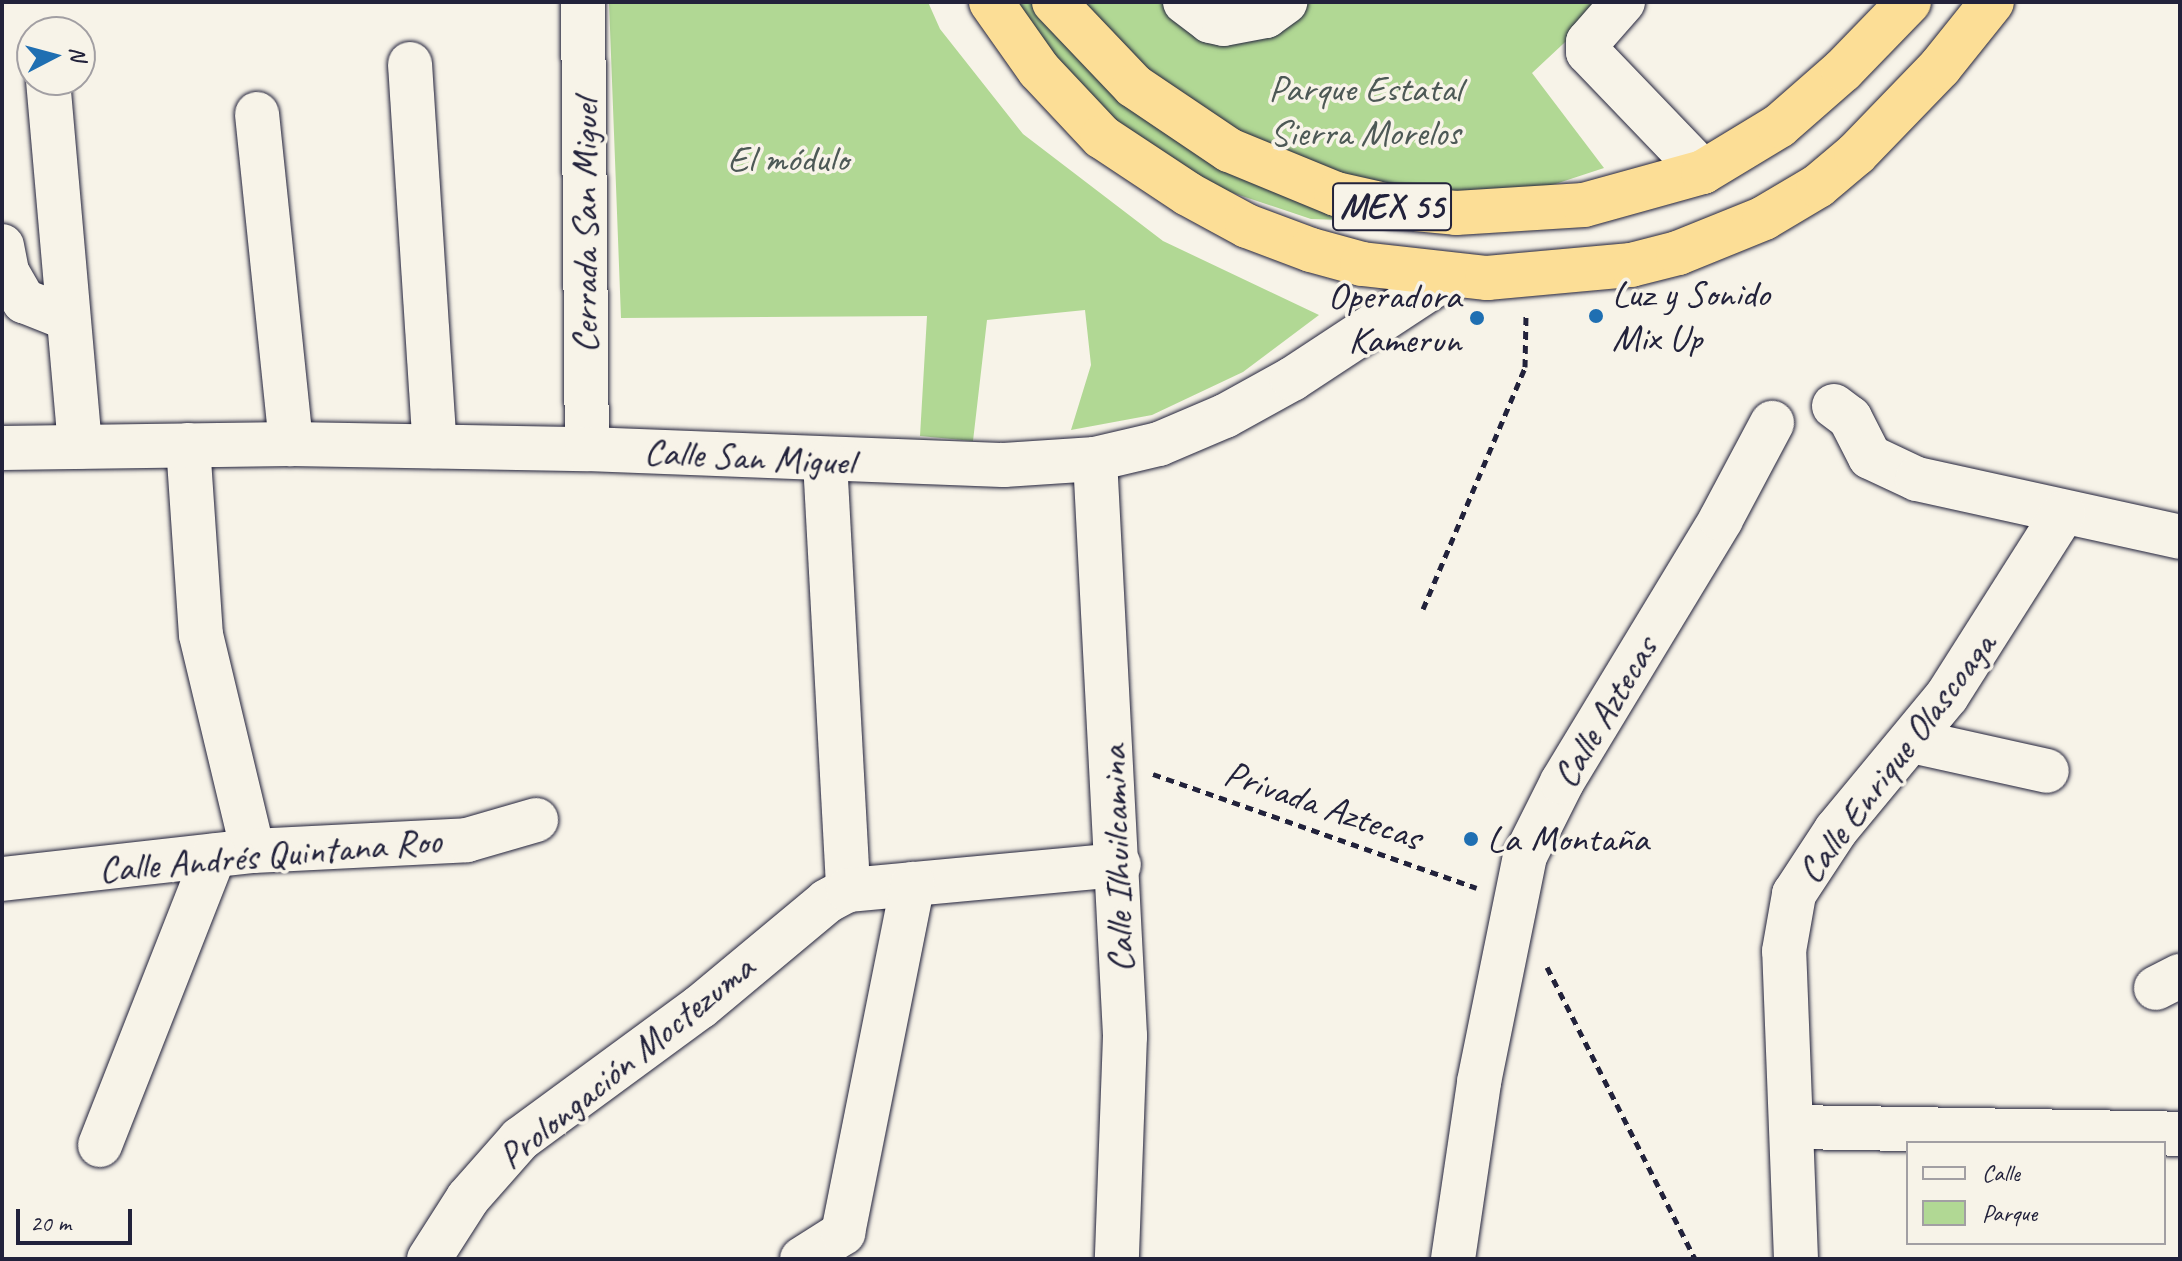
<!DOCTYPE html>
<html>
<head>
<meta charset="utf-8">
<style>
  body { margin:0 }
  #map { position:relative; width:2182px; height:1261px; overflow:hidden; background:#f7f3e8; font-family:Caveat,sans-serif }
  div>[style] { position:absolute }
  .green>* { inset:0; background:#b1d894 }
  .path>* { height:5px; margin-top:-2.5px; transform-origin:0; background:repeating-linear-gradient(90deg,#22223b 0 8px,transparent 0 14px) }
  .roads { filter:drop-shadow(0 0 2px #22223b) drop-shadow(0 0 2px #22223b) }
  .minor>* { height:44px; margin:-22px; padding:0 22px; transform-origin:22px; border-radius:22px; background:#f7f3e8 }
  .highway>* { height:44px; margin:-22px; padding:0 22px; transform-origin:22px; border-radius:22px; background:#fcde96 }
  .dots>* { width:22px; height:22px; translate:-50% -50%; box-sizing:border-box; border:4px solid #f7f3e8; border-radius:50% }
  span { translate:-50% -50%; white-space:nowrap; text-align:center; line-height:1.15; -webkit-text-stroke:7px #f7f3e8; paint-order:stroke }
  .shield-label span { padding:2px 6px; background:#f7f3e8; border:2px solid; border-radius:6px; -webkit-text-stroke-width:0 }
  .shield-label { font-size:36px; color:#22223b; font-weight:700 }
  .park-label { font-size:38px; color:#4d5956 }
  .street-label { font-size:38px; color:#22223b }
  .poi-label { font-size:38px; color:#22223b }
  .left { translate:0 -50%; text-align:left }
  .right { translate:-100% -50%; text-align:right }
  .frame { position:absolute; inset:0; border:4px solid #22223b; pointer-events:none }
  .legend { position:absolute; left:1906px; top:1141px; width:260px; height:104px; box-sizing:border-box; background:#f7f3e8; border:2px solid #a29fa3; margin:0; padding:10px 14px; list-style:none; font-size:24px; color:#22223b }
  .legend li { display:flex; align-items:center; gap:16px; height:40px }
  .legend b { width:40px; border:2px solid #a29fa3 }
  .north { position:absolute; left:16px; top:16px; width:80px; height:80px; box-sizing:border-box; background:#f7f3e8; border:2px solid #a29fa3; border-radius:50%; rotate:84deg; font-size:22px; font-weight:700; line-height:32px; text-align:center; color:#22223b }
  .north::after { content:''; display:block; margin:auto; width:28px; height:36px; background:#1f6fb2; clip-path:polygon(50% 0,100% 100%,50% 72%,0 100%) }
  .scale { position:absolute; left:16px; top:1209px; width:116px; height:36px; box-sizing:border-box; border:4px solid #22223b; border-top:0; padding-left:10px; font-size:24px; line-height:28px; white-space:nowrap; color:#22223b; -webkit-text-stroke:6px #f7f3e8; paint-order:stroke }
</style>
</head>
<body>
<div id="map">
  <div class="green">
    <div style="clip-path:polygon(609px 2px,928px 2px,940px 29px,1023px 134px,1163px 241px,1319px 315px,1243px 372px,1152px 415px,1071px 430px,1091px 365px,1085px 310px,987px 320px,973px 441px,920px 436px,927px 316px,621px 318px)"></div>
    <div style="clip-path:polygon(977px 2px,1608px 2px,1532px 73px,1604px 168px,1437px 223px,1311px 219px,1182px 176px,1069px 107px)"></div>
  </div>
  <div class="path">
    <div style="left:1423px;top:609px;width:263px;rotate:-67.1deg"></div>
    <div style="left:1525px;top:367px;width:51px;rotate:-88.9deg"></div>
    <div style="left:1153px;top:774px;width:343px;rotate:19.4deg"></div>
    <div style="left:1547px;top:967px;width:327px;rotate:63.1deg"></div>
  </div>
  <div class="roads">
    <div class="minor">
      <div style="left:583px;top:2px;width:447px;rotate:89.5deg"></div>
      <div style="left:1185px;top:2px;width:31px;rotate:37deg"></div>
      <div style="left:1210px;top:21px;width:14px;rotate:12deg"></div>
      <div style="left:1224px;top:24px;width:43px;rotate:-10.8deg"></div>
      <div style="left:1266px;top:16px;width:24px;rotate:-36deg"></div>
      <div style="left:1623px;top:2px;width:53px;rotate:131.2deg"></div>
      <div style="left:1588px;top:42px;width:10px;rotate:90deg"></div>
      <div style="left:1588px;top:52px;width:166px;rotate:46.2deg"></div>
      <div style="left:410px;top:64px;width:383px;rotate:86.3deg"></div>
      <div style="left:48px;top:80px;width:368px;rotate:85deg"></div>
      <div style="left:257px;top:114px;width:332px;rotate:84.1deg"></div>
      <div style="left:2px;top:246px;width:26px;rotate:79deg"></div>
      <div style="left:7px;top:272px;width:34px;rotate:60deg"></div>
      <div style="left:24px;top:301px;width:46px;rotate:21.6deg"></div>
      <div style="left:1834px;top:406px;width:20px;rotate:37deg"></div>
      <div style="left:1850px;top:418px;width:44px;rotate:62.9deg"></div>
      <div style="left:1870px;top:457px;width:52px;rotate:25.1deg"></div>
      <div style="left:1917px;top:479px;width:269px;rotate:12.4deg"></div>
      <div style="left:188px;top:445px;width:190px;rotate:86.1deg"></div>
      <div style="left:201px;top:635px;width:222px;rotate:76.5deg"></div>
      <div style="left:2px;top:448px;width:289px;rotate:-0.8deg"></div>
      <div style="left:291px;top:444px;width:296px;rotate:1deg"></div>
      <div style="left:587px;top:449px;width:417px;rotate:2.2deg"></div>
      <div style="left:1004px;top:465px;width:91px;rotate:-3.8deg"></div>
      <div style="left:1095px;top:459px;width:66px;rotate:-13.2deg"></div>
      <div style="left:1159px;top:444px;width:72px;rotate:-23deg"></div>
      <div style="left:1225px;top:416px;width:77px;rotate:-28.9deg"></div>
      <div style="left:1292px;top:379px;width:188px;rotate:-33.3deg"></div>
      <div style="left:1095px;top:459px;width:578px;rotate:87.02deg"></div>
      <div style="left:1125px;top:1036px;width:223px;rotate:92.1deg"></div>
      <div style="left:825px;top:461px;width:430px;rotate:86.9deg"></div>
      <div style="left:1912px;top:741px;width:138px;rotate:12.5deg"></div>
      <div style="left:2px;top:879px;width:253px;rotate:-6.4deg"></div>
      <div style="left:253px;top:851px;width:214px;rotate:-2.9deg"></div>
      <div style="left:467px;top:840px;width:72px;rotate:-16.2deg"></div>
      <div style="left:2156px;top:988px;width:27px;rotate:-27deg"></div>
      <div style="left:1794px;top:1127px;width:386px;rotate:1deg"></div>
      <div style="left:100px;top:1145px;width:311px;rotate:-68.5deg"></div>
      <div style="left:429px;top:1259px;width:72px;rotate:-57.4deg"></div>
      <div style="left:468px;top:1198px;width:79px;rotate:-48.6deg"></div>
      <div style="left:520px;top:1139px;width:223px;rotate:-36.3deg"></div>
      <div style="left:700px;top:1007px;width:165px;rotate:-39.8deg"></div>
      <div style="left:827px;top:901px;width:24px;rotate:-28deg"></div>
      <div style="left:848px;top:890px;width:272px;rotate:-5.3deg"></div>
      <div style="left:802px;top:1259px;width:49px;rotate:-32.4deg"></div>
      <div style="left:843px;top:1233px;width:356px;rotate:-78.7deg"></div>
      <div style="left:1453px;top:1259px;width:179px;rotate:-81.6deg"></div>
      <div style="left:1479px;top:1082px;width:231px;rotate:-78.5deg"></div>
      <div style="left:1525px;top:856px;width:83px;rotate:-63.4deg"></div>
      <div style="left:1562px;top:782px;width:307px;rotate:-58.8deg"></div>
      <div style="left:1721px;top:519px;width:109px;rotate:-62deg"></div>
      <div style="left:1796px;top:1259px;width:308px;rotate:-92.2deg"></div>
      <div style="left:1784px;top:951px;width:58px;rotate:-80deg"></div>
      <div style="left:1794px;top:894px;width:77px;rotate:-56.7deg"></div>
      <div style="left:1836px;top:830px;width:174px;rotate:-50.4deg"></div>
      <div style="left:1947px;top:696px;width:217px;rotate:-57.6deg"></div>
    </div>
    <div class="highway">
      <div style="left:991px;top:2px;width:83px;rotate:54.8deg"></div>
      <div style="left:1039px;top:70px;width:92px;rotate:46.8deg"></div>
      <div style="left:1102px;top:137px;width:103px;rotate:33.5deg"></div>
      <div style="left:1188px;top:194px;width:67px;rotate:28.5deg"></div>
      <div style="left:1247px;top:226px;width:68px;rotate:20.6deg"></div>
      <div style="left:1311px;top:250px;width:53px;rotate:15.4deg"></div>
      <div style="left:1362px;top:264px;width:126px;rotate:6.4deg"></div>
      <div style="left:1487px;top:278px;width:145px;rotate:-5.2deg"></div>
      <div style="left:1631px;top:265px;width:49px;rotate:-14.3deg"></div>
      <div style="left:1678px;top:253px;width:93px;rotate:-22.1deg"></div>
      <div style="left:1764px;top:218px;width:63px;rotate:-30.7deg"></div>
      <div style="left:1818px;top:186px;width:50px;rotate:-40.1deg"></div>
      <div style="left:1856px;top:154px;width:121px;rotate:-46deg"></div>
      <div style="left:1940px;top:67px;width:83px;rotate:-51.3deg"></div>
      <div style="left:1054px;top:2px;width:116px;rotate:46.4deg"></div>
      <div style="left:1134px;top:86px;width:115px;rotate:34deg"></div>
      <div style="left:1229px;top:150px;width:116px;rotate:22.4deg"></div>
      <div style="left:1336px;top:194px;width:59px;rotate:12.6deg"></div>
      <div style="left:1394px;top:207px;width:62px;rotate:5.5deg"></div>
      <div style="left:1456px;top:213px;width:128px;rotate:-3.6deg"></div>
      <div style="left:1584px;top:205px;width:123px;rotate:-15.5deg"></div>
      <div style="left:1703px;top:172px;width:89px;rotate:-31.2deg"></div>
      <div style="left:1779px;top:126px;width:85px;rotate:-41.2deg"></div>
      <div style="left:1843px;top:70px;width:95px;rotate:-45.9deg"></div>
    </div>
  </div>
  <div class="dots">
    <div style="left:1596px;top:316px;background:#1f6fb2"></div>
    <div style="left:1477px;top:318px;background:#1f6fb2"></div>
    <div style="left:1471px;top:839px;background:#1f6fb2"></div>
  </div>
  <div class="shield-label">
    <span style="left:1392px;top:207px">MEX 55</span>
  </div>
  <div class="park-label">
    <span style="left:1365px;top:111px">Parque Estatal<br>Sierra Morelos</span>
    <span style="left:788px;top:159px">El módulo</span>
  </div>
  <div class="street-label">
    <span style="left:585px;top:226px;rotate:-90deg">Cerrada San Miguel</span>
    <span style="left:749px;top:457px;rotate:3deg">Calle San Miguel</span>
    <span style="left:1605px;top:712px;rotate:-59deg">Calle Aztecas</span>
    <span style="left:1896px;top:758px;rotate:-53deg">Calle Enrique Olascoaga</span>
    <span style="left:1323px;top:805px;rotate:19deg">Privada Aztecas</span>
    <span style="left:270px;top:855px;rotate:-5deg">Calle Andrés Quintana Roo</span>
    <span style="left:1117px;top:859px;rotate:-92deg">Calle Ilhuilcamina</span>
    <span style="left:626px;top:1062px;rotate:-39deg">Prolongación Moctezuma</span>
  </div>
  <div class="poi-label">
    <span class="left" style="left:1612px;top:316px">Luz y Sonido<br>Mix Up</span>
    <span class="right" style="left:1461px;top:318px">Operadora<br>Kamerun</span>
    <span class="left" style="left:1487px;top:839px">La Montaña</span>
  </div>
  <div class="frame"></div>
  <ul class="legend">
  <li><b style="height:10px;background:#f7f3e8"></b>Calle</li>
  <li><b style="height:22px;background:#b1d894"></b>Parque</li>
  </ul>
  <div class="north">N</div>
  <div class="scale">20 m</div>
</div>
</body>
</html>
